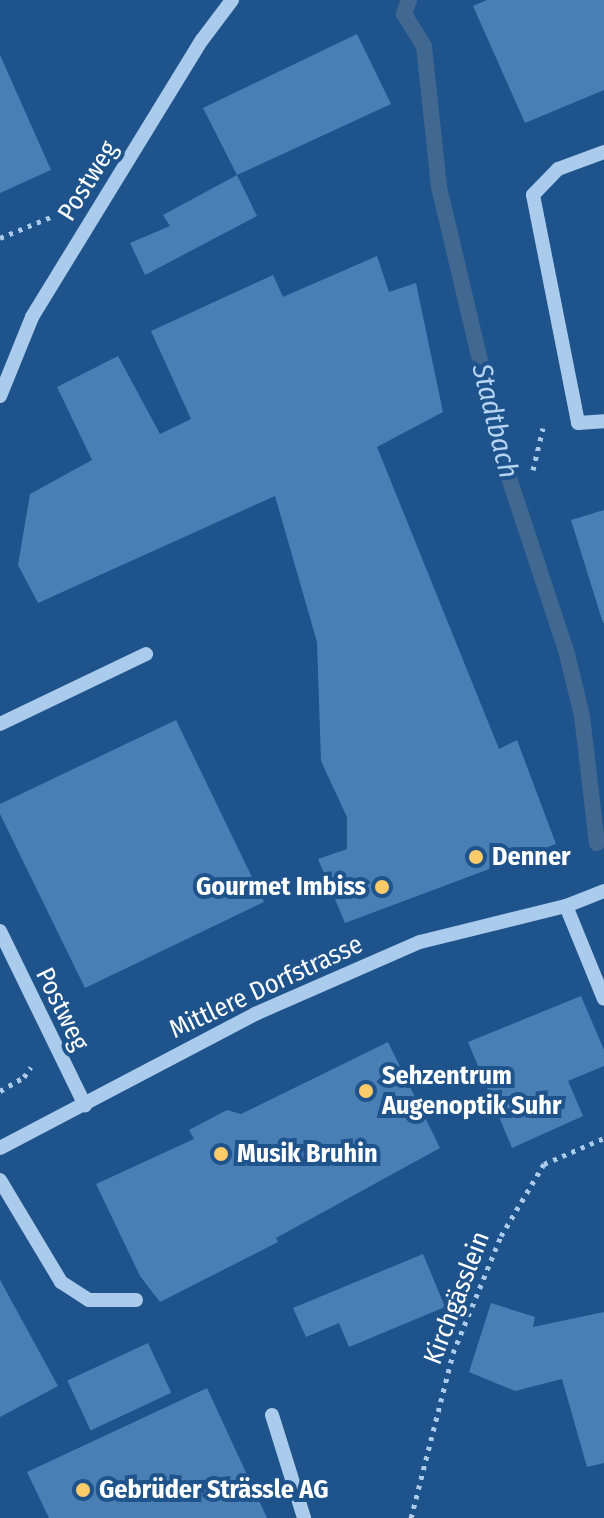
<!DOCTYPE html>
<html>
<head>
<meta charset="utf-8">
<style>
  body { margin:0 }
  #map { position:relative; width:604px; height:1518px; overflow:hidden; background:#1e538c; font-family:"Fira Sans Condensed",sans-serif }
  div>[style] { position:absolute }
  .stream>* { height:16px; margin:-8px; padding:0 8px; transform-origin:8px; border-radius:8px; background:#416890 }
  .building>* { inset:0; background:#4a7fb6; transform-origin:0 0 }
  .path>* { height:5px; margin-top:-2.5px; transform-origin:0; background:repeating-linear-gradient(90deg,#aacbec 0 4px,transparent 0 10px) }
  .minor>* { height:14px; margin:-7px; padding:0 7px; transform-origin:7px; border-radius:7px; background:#aacbec }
  .dots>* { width:22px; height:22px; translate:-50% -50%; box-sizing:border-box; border:4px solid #1e538c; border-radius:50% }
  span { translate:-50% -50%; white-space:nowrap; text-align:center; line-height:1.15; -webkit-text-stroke:8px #1e538c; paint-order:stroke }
  .street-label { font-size:26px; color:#fff }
  .poi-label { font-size:26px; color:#fff; font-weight:700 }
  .left { translate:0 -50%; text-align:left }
  .right { translate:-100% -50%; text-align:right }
  .water-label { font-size:28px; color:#b6d5f3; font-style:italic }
</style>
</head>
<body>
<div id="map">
  <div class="stream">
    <div style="left:409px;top:0;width:15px;rotate:110deg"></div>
    <div style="left:404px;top:14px;width:38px;rotate:58deg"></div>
    <div style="left:424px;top:46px;width:142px;rotate:83.9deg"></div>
    <div style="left:439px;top:187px;width:284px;rotate:76.7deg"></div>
    <div style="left:504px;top:463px;width:201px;rotate:71.7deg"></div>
    <div style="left:567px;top:654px;width:64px;rotate:76.4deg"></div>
    <div style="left:582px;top:716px;width:128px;rotate:83.3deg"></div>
  </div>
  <div class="building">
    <div style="clip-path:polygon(487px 0,604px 0,604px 90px,525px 123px,473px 6px)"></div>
    <div style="clip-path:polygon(357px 34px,391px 104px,237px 175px,257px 216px,145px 275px,130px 243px,170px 226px,163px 215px,237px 175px,203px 108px)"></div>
    <div style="clip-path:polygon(0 55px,51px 170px,0 193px)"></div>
    <div style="clip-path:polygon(377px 256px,389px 292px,416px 283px,443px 412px,377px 447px,499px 749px,517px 740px,556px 844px,345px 923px,318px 859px,347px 849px,347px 817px,321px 761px,317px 642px,275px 496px,38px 603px,18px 565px,30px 494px,92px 460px,57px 387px,118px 356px,160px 434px,191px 419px,151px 331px,273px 275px,283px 297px)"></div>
    <div style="clip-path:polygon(604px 510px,604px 623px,603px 623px,571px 520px)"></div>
    <div style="clip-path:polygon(176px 720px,264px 902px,85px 988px,0 814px,0 804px)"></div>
    <div style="clip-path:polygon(581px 996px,604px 1050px,604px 1066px,568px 1081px,583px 1116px,512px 1148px,468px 1042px)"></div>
    <div style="clip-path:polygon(388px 1042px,440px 1148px,276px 1238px,278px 1242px,160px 1302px,140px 1276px,96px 1184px,194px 1139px,189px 1130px,227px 1110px,241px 1114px)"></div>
    <div style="clip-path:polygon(423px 1254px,445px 1307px,349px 1347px,339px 1323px,306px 1337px,293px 1308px)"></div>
    <div style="clip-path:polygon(0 1280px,58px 1386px,0 1417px)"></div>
    <div style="clip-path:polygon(491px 1303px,535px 1317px,533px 1327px,604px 1312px,604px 1463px,587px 1467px,562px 1379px,515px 1391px,469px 1372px)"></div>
    <div style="left:148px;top:1343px;width:55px;height:89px;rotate:65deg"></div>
    <div style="clip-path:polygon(207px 1388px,267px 1518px,49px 1518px,27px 1472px)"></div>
  </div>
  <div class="path">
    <div style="left:0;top:238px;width:57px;rotate:-22.5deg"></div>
    <div style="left:533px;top:470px;width:43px;rotate:-76.6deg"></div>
    <div style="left:0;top:1091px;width:28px;rotate:-30deg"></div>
    <div style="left:24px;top:1077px;width:12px;rotate:-55deg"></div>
    <div style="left:411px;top:1518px;width:170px;rotate:-75.7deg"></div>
    <div style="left:453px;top:1353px;width:126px;rotate:-67.7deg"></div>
    <div style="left:501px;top:1236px;width:84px;rotate:-59.2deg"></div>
    <div style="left:544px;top:1164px;width:65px;rotate:-23.4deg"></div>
  </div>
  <div class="minor">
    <div style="left:604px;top:152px;width:49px;rotate:159.7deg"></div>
    <div style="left:558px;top:169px;width:36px;rotate:134deg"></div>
    <div style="left:533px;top:195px;width:232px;rotate:78.8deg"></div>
    <div style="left:578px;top:423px;width:26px;rotate:-4deg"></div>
    <div style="left:0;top:396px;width:85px;rotate:-67.9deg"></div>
    <div style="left:32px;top:317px;width:325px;rotate:-58.5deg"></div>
    <div style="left:202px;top:40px;width:50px;rotate:-53.1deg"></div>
    <div style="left:0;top:724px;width:162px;rotate:-25.6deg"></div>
    <div style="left:566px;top:906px;width:100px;rotate:67.8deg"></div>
    <div style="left:0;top:931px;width:194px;rotate:64deg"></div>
    <div style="left:0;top:1148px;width:288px;rotate:-27.7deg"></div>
    <div style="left:255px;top:1014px;width:180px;rotate:-23.6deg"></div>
    <div style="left:420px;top:942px;width:150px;rotate:-13.9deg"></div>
    <div style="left:566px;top:906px;width:41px;rotate:-21.5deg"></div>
    <div style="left:0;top:1180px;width:119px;rotate:59.1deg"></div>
    <div style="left:61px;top:1282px;width:33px;rotate:33deg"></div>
    <div style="left:89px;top:1300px;width:47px"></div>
    <div style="left:272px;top:1415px;width:108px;rotate:72.7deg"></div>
  </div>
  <div class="dots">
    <div style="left:476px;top:857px;background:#fbcb69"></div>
    <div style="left:382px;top:887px;background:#fbcb69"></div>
    <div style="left:366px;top:1091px;background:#fbcb69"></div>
    <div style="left:221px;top:1154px;background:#fbcb69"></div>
    <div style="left:83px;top:1490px;background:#fbcb69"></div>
  </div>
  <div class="street-label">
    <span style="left:88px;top:181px;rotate:-58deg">Postweg</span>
    <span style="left:266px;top:987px;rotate:-25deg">Mittlere Dorfstrasse</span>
    <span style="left:62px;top:1009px;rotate:64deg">Postweg</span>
    <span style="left:457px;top:1298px;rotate:-69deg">Kirchgässlein</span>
  </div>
  <div class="poi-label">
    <span class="left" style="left:492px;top:857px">Denner</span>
    <span class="right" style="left:366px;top:887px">Gourmet Imbiss</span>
    <span class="left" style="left:382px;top:1091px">Sehzentrum<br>Augenoptik Suhr</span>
    <span class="left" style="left:237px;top:1154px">Musik Bruhin</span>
    <span class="left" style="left:99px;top:1490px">Gebrüder Strässle AG</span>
  </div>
  <div class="water-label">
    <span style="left:495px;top:421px;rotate:76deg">Stadtbach</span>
  </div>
</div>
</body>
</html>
